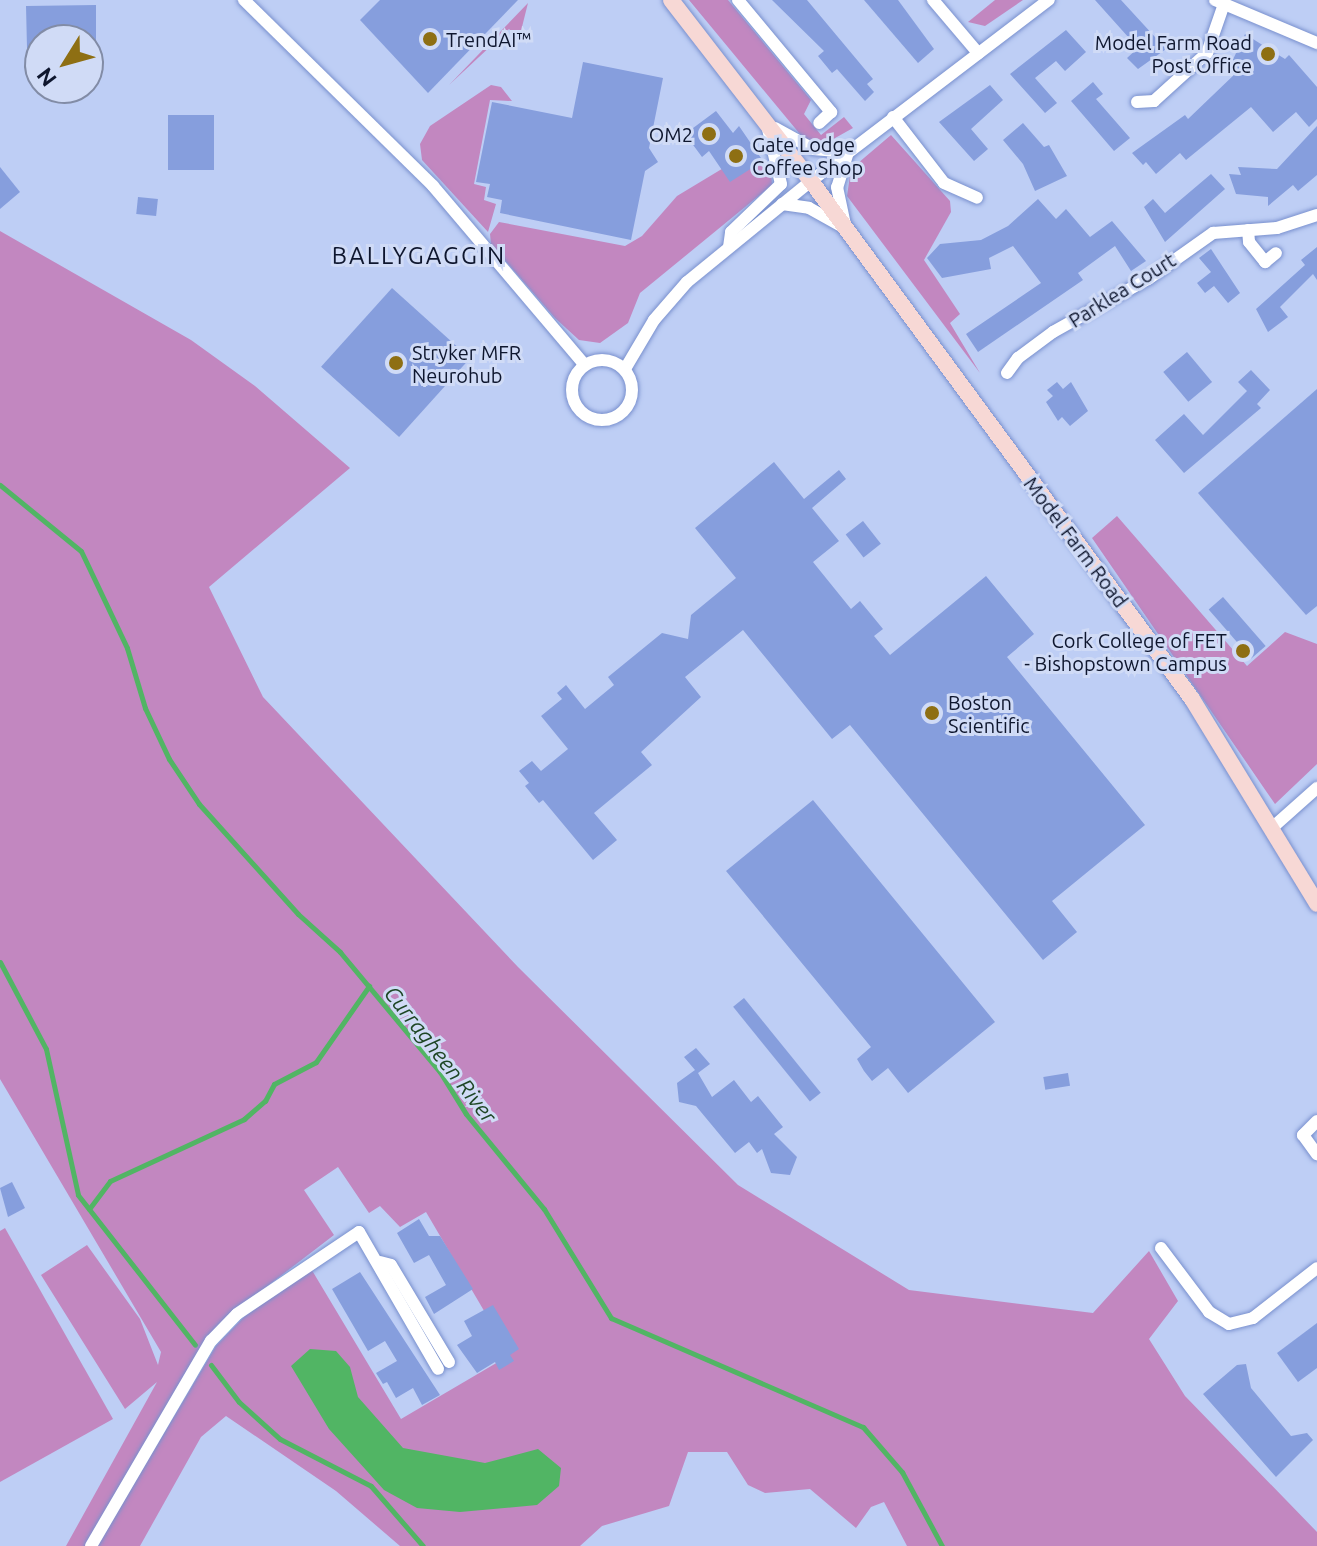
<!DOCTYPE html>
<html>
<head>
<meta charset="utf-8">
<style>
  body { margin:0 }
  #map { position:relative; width:1317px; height:1546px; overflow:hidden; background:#becef5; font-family:Ubuntu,sans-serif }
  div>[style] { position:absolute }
  .green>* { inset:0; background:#c287c0 }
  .water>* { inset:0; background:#51b564 }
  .stream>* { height:5px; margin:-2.5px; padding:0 2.5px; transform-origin:2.5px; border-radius:2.5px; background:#51b564 }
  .building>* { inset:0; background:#869edd; transform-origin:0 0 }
  .roads { filter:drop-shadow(0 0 2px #7990ce) drop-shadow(0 0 2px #7990ce) }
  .minor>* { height:12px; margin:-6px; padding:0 6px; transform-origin:6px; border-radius:6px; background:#fff }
  .minor>.ring { margin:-6px; padding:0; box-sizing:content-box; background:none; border:12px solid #fff; border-radius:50% }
  .secondary>* { height:16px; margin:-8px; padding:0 8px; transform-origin:8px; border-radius:8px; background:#f7d8d5 }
  .dots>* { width:22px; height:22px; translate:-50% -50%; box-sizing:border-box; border:4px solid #d0dbf6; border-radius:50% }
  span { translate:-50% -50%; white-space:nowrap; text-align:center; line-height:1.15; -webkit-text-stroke:6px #d0dbf6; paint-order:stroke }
  .poi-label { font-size:20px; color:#0e162e }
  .left { translate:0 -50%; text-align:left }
  .right { translate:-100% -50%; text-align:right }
  .street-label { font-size:20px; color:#0e162e }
  .water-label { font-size:22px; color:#1e4625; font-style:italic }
  .quarter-label { font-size:24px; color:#0e162e; letter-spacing:2px }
  .north { position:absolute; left:24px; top:24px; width:80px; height:80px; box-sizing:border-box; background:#d0dbf6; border:2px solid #828ca6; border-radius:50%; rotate:233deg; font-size:22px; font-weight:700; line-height:32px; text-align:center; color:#0e162e }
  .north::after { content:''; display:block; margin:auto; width:28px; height:36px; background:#8e6f13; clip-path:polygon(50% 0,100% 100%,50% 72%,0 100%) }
</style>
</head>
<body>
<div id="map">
  <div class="green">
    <div style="clip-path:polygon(689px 0,728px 0,811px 100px,804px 114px,821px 135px,844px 117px,853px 128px,828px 142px,804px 139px)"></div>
    <div style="clip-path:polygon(995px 0,1023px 0,985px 26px,968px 22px)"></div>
    <div style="clip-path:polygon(528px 3px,521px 31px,516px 36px,509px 29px,449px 85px)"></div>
    <div style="clip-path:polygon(491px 85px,501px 87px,512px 101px,490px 100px,474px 184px,486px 187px,484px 200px,496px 204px,488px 232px,422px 160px,420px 144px,430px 126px)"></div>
    <div style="clip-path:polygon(891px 135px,950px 201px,951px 212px,924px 260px,960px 314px,950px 323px,980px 373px,847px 196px,851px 169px)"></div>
    <div style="clip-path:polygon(740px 158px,771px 170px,772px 185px,640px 293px,628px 323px,600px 343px,579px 340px,555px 318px,491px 244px,490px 234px,499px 222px,625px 246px,642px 236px,677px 196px)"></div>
    <div style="clip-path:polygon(0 231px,191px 340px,255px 386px,350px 468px,209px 587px,263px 697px,518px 967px,738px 1185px,909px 1290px,1093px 1313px,1149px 1251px,1178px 1301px,1149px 1339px,1185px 1396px,1317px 1532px,1317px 1546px,907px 1546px,884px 1502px,871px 1507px,856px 1528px,810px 1489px,765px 1493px,748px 1485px,727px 1452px,688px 1452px,669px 1506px,602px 1526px,580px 1546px,400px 1546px,336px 1491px,226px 1416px,201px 1437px,140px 1546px,97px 1546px,216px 1346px,244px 1317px,310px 1267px,401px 1419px,510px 1355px,426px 1212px,400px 1227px,380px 1206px,369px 1213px,338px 1167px,304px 1190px,334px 1235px,231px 1314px,85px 1546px,66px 1546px,157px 1382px,125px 1409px,41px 1275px,87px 1245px,140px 1319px,158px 1365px,161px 1352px,0 1079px)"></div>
    <div style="clip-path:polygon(1117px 516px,1247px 666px,1285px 632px,1317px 644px,1317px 764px,1275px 804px,1092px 538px)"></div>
    <div style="clip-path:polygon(5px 1228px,113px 1419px,0 1482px,0 1231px)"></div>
  </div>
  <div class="water">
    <div style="clip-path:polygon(310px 1349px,336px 1351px,350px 1367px,358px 1397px,403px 1448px,485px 1463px,538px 1449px,561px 1468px,559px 1486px,537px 1505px,460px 1512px,417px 1508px,384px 1490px,329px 1429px,291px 1366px)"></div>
  </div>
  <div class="stream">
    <div style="left:0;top:485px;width:104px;rotate:39.2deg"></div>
    <div style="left:81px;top:551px;width:107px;rotate:64.6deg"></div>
    <div style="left:127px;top:648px;width:63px;rotate:73.3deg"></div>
    <div style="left:145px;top:708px;width:56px;rotate:64.8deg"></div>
    <div style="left:169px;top:759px;width:54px;rotate:56.3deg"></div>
    <div style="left:199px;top:804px;width:148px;rotate:48deg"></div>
    <div style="left:298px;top:914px;width:57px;rotate:42.1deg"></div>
    <div style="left:340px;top:952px;width:156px;rotate:50.2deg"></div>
    <div style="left:440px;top:1072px;width:49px;rotate:58.2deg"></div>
    <div style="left:466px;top:1114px;width:123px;rotate:50.6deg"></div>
    <div style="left:544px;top:1209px;width:128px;rotate:58.4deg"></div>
    <div style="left:611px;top:1318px;width:275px;rotate:23.4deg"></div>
    <div style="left:863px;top:1427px;width:60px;rotate:49.1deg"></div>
    <div style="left:902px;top:1472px;width:84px;rotate:61.6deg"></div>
    <div style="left:0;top:962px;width:98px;rotate:62.1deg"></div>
    <div style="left:46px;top:1049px;width:149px;rotate:77.6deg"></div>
    <div style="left:78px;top:1195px;width:190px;rotate:52deg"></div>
    <div style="left:89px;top:1209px;width:35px;rotate:-53deg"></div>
    <div style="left:110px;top:1181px;width:148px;rotate:-24.8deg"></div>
    <div style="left:244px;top:1119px;width:28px;rotate:-41deg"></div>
    <div style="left:265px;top:1101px;width:19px;rotate:-62deg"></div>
    <div style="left:274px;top:1084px;width:47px;rotate:-27.6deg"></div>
    <div style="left:316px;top:1062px;width:93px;rotate:-55.1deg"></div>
    <div style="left:211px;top:1365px;width:46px;rotate:52.9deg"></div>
    <div style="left:239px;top:1402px;width:55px;rotate:42.1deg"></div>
    <div style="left:280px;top:1439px;width:102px;rotate:27.3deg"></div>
    <div style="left:371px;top:1486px;width:79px;rotate:49.1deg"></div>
  </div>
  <div class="building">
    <div style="clip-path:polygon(380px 0,518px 0,428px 93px,360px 20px)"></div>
    <div style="clip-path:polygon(772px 0,807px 0,873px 79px,867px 84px,874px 92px,865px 101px,837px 69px,832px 73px,818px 56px,824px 51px)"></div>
    <div style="clip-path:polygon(864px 0,898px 0,934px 49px,918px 63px)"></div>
    <div style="clip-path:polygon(1095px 0,1121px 0,1166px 49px,1138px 69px,1127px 58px,1138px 48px)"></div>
    <div style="clip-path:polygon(96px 5px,96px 40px,40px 40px,40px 48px,27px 48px,26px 6px)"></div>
    <div style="clip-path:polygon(1066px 30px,1086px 52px,1065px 71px,1056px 61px,1035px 78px,1057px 103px,1045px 113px,1010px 74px)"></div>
    <div style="clip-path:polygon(1245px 34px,1285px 59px,1289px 55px,1317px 87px,1317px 119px,1309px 127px,1296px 112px,1273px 132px,1251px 107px,1186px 160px,1180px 153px,1156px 174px,1146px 162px,1143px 165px,1132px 153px,1185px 115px,1188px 119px,1237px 72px,1229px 68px)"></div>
    <div style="clip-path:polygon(583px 62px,663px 78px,649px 148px,658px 162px,645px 171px,631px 240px,500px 213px,502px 200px,487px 197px,490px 184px,476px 182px,492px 102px,572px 118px)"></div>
    <div style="clip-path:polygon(1093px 82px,1103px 94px,1096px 99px,1130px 138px,1114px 151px,1071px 101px)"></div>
    <div style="clip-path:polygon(990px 85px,1003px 100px,971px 129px,988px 149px,974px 161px,939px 122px)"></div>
    <div style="clip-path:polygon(716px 111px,733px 133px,739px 126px,763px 161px,730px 182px,709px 151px,702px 157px,685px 134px)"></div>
    <div style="left:214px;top:115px;width:55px;height:46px;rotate:90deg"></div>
    <div style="clip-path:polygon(1023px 123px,1044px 147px,1049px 145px,1067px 176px,1035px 191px,1023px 164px,1003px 140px)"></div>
    <div style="clip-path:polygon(1317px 126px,1317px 175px,1298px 191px,1293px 185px,1268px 206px,1268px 197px,1236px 194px,1229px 174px,1241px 175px,1238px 167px,1277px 169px)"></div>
    <div style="clip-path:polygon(0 167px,20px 192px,0 209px)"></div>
    <div style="clip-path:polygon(1211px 174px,1225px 189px,1165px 242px,1144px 207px,1153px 199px,1165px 213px)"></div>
    <div style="left:138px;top:197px;width:20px;height:17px;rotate:6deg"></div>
    <div style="clip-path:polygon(1038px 199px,1056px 219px,1066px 209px,1090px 237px,1112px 221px,1146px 261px,1131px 271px,1115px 246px,1078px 273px,1083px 280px,978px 352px,966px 334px,1041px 283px,1013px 246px,989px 258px,991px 269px,942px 278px,927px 258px,940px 244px,981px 240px,1008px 226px)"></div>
    <div style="clip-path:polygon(1317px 247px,1317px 280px,1313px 274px,1280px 307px,1288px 317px,1268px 332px,1256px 309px,1305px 265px,1301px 260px)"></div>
    <div style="clip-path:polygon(1211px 249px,1240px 293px,1228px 303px,1214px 286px,1205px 293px,1197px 283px,1211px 272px,1199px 258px)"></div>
    <div style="left:392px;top:288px;width:105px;height:106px;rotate:42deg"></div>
    <div style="left:1187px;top:352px;width:39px;height:31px;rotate:50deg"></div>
    <div style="clip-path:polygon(1251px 370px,1270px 390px,1257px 404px,1261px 408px,1184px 473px,1155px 440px,1184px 414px,1203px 435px,1247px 391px,1238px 382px)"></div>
    <div style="clip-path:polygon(1057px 382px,1063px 389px,1071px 382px,1088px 411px,1070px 426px,1062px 417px,1058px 421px,1046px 402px,1053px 396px,1047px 390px)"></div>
    <div style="clip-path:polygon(1317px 389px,1317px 606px,1306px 615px,1198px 493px)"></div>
    <div style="clip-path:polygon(774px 462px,804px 499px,839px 470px,846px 479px,812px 508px,839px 541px,813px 562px,851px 609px,860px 601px,883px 629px,874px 636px,890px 655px,986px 576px,1034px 634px,1007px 657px,1145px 825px,1052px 901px,1077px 932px,1043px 960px,850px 725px,832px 739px,743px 630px,685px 677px,701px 697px,641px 752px,652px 765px,594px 813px,617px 840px,593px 860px,543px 800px,539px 803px,525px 786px,529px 783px,519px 771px,532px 761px,541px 771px,568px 749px,541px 716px,562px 699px,557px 693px,566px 685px,585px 709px,614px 685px,608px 677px,662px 633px,688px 639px,691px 615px,736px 578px,695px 528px)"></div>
    <div style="left:863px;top:521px;width:29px;height:22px;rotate:52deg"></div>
    <div style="left:1223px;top:597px;width:65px;height:19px;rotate:49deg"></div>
    <div style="clip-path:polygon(813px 800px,995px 1022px,908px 1093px,888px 1068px,872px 1081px,864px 1071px,857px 1059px,871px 1047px,726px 871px)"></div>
    <div style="left:744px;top:998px;width:122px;height:14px;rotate:51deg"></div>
    <div style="clip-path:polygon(696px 1048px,710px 1064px,698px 1073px,712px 1097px,734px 1080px,751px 1102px,758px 1096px,783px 1127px,774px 1134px,797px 1157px,790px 1175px,771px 1173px,762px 1149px,757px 1153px,749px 1142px,735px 1153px,696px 1106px,679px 1102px,677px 1083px,695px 1070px,684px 1057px)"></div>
    <div style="left:1068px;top:1073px;width:13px;height:25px;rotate:81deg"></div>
    <div style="clip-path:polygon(12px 1182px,25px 1208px,8px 1217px,0 1188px)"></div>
    <div style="clip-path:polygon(419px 1219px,429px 1236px,440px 1236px,473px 1289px,434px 1314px,425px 1297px,446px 1285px,429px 1255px,414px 1263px,397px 1233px)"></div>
    <div style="clip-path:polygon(360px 1272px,440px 1395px,422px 1405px,413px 1388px,396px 1398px,387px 1382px,383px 1384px,376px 1373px,397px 1361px,385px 1341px,368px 1351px,332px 1289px)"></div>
    <div style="clip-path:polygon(493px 1305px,519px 1349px,510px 1355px,514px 1361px,499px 1370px,495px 1362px,477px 1373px,457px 1345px,472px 1336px,464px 1321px)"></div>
    <div style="clip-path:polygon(1317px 1323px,1317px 1368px,1298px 1382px,1277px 1353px)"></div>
    <div style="clip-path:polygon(1246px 1364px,1251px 1388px,1291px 1436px,1307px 1433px,1313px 1440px,1276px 1477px,1203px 1394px,1237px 1365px)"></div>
  </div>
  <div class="roads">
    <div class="minor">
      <div style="left:244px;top:0;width:265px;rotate:44.5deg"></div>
      <div style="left:433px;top:186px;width:235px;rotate:49.7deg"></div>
      <div style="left:738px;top:0;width:146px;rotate:50.3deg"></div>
      <div style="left:831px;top:112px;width:16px;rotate:137deg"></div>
      <div style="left:933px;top:0;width:70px;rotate:49.7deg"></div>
      <div style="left:1215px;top:0;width:111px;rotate:22.9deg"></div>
      <div style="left:1137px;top:102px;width:17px;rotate:-3deg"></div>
      <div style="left:1154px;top:101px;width:72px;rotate:-42.2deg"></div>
      <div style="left:1207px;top:53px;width:52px;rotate:-70.9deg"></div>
      <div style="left:893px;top:117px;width:83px;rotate:52.3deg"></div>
      <div style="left:944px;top:183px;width:36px;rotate:24deg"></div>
      <div style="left:775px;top:128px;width:43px;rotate:28.9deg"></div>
      <div style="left:813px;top:149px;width:35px;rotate:5deg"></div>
      <div style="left:848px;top:152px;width:37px;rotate:107deg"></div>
      <div style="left:837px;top:187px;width:38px;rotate:78deg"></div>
      <div style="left:782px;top:204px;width:27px;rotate:8deg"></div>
      <div style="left:809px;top:208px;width:39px;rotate:29deg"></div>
      <div style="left:1248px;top:230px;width:12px;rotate:85deg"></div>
      <div style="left:1249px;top:242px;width:26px;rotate:51deg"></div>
      <div style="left:1265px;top:262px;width:14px;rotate:-39deg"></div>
      <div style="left:729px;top:247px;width:15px;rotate:-82deg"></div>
      <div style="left:731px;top:232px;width:69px;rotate:-43.8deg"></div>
      <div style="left:781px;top:184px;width:57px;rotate:-103.3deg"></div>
      <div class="ring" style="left:572px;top:360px;width:48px;height:48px"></div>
      <div style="left:625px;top:369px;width:57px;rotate:-59.4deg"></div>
      <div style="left:654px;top:320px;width:50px;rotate:-49deg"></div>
      <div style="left:687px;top:282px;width:160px;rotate:-39.2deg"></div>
      <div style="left:811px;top:181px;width:299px;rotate:-37.3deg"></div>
      <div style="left:1007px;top:373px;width:19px;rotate:-54deg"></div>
      <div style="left:1018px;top:358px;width:44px;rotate:-36.6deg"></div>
      <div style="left:1053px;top:332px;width:109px;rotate:-29.2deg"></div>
      <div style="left:1148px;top:279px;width:80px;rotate:-35.3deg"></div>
      <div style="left:1213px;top:233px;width:64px;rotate:-4.5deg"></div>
      <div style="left:1277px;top:228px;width:42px;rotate:-18deg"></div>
      <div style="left:1273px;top:827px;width:59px;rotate:-41.6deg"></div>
      <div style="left:1317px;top:1121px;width:20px;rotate:135deg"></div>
      <div style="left:1303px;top:1135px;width:24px;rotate:54deg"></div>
      <div style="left:1161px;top:1248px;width:80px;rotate:53.1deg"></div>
      <div style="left:1209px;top:1312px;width:23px;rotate:31deg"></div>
      <div style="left:1229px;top:1324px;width:25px;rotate:-14deg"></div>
      <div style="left:1253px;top:1318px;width:81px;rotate:-38deg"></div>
      <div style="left:380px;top:1262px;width:11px;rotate:15deg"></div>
      <div style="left:391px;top:1265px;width:113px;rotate:59.1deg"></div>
      <div style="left:91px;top:1546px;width:238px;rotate:-59.7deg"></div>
      <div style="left:211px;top:1341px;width:37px;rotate:-46deg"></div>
      <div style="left:237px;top:1314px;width:147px;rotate:-33.9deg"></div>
      <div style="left:359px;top:1232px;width:158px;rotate:60deg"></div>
    </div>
    <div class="secondary">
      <div style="left:671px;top:0;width:229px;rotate:52.3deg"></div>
      <div style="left:811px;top:181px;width:643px;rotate:53.66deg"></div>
      <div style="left:1192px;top:699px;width:240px;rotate:58.6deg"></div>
    </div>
  </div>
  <div class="dots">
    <div style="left:430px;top:39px;background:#8e6f13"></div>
    <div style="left:1268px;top:54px;background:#8e6f13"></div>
    <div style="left:709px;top:134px;background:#8e6f13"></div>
    <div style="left:736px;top:156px;background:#8e6f13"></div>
    <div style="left:396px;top:363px;background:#8e6f13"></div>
    <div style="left:1243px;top:651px;background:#8e6f13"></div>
    <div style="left:932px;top:713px;background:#8e6f13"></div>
  </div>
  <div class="poi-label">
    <span class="left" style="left:446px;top:39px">TrendAI™</span>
    <span class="right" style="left:1252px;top:54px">Model Farm Road<br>Post Office</span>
    <span class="right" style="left:693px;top:134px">OM2</span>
    <span class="left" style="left:752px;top:156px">Gate Lodge<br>Coffee Shop</span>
    <span class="left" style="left:412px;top:364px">Stryker MFR<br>Neurohub</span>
    <span class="right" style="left:1227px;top:652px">Cork College of FET<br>- Bishopstown Campus</span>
    <span class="left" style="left:948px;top:714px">Boston<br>Scientific</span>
  </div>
  <div class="street-label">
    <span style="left:1122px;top:290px;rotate:-32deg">Parklea Court</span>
    <span style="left:1076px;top:542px;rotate:53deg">Model Farm Road</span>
  </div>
  <div class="water-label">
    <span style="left:441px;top:1054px;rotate:52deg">Curragheen River</span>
  </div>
  <div class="quarter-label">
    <span style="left:419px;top:256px">BALLYGAGGIN</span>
  </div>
  <div class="north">N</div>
</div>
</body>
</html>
